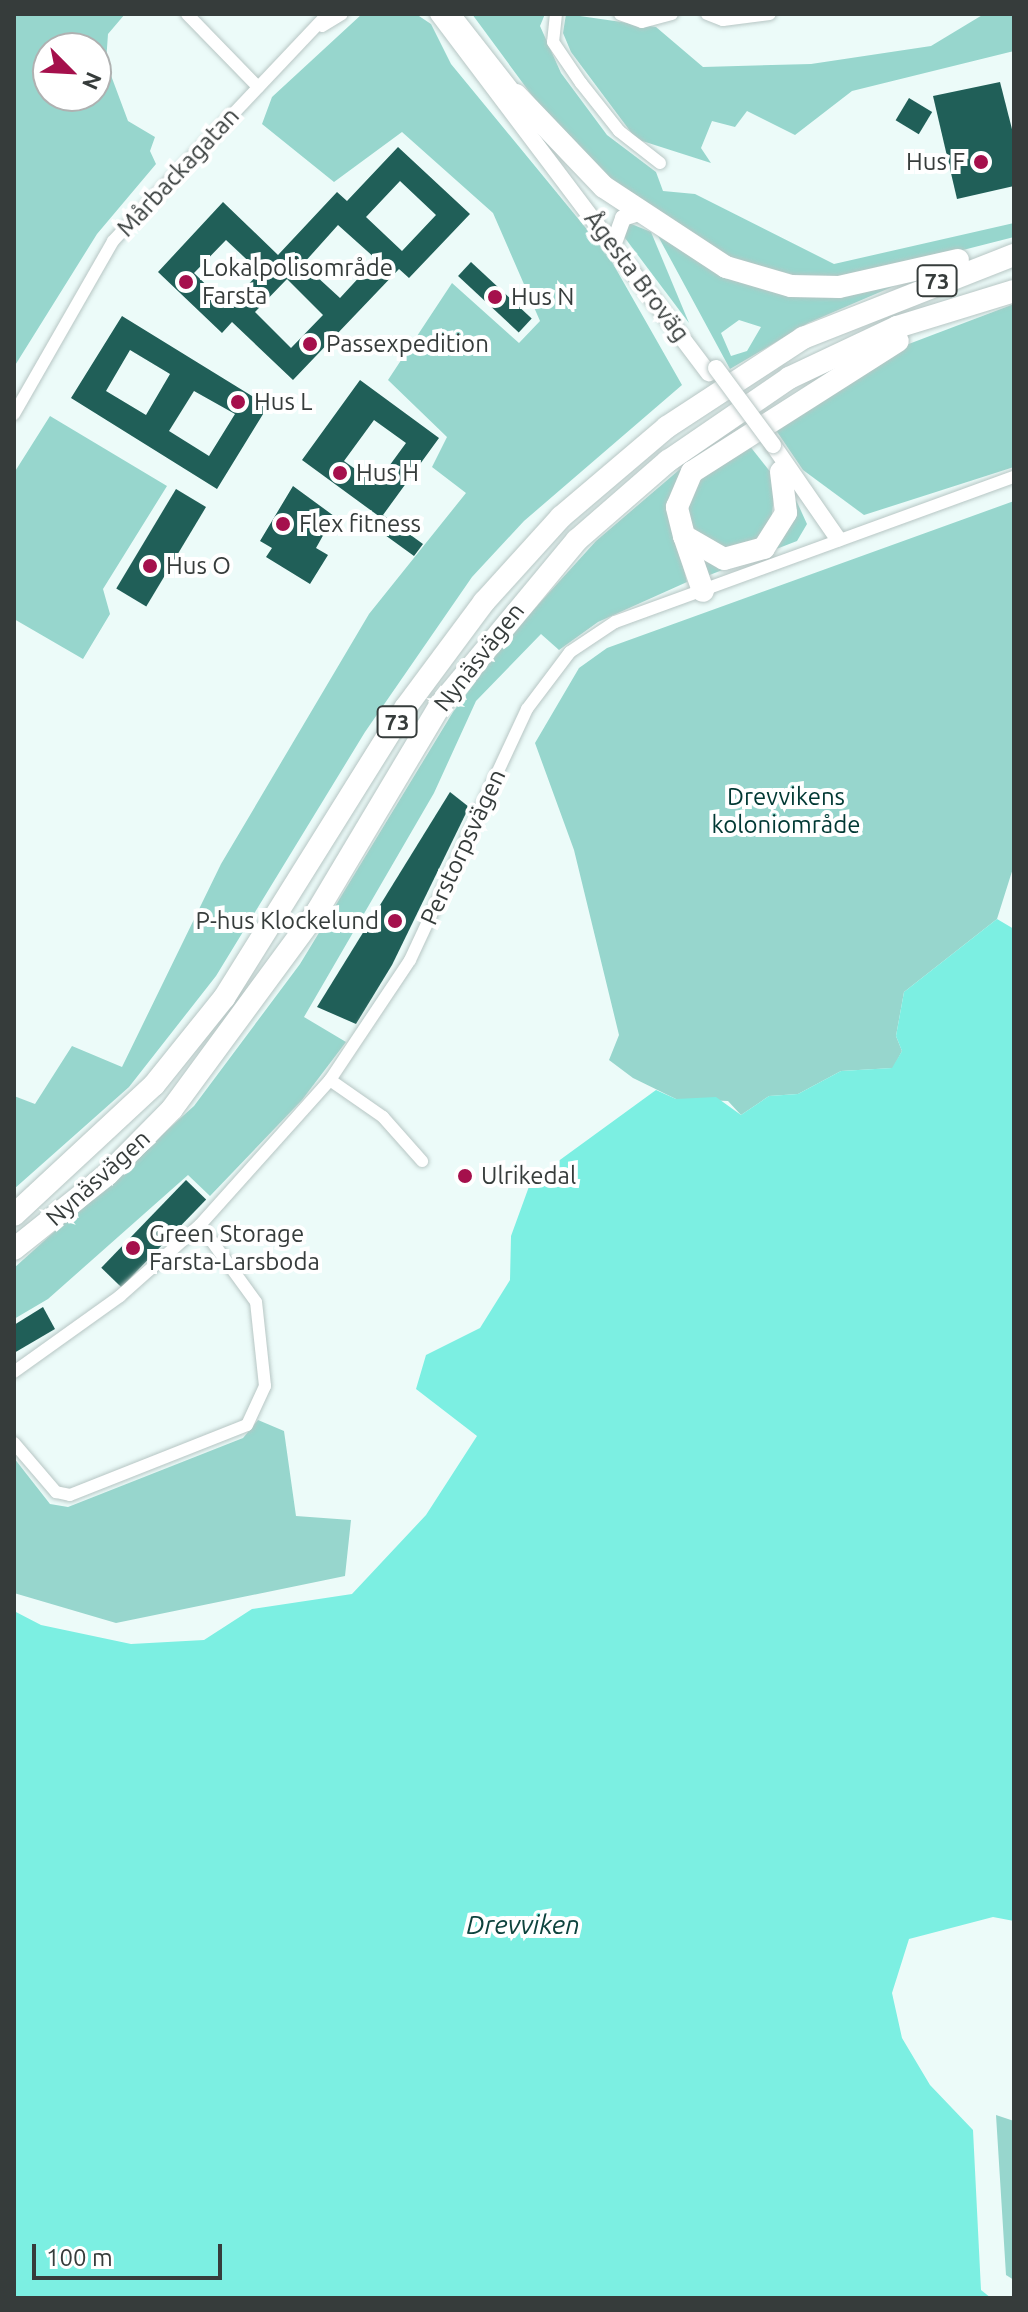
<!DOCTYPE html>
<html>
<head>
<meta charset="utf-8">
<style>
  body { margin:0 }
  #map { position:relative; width:1028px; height:2312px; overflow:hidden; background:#ecfbf9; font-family:Ubuntu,sans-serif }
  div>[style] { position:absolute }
  .green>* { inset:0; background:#97d6cd }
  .water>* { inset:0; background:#7cefe2 }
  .building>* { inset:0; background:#205f58; transform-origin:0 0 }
  .roads { filter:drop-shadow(0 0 2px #b7c6c4) drop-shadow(0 0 2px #b7c6c4) }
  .street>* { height:12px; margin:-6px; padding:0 6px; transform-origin:6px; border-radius:6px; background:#fff }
  .secondary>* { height:16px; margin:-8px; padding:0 8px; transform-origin:8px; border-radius:8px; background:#fff }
  .highway>* { height:22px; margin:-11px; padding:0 11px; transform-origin:11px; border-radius:11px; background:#fff }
  .bridges { filter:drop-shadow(0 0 2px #b7c6c4) drop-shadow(0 0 2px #b7c6c4) }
  .secondary-bridge>* { height:16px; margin:-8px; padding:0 8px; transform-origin:8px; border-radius:8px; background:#fff }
  .dots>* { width:22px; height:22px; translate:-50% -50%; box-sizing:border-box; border:4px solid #fff; border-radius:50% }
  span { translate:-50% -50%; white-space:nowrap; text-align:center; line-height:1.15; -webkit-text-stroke:8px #fff; paint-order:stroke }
  .shield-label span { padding:2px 6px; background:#fff; border:2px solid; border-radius:6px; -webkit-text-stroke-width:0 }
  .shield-label { font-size:22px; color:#363c3b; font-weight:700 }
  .poi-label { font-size:24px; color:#363c3b }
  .right { translate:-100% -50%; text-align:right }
  .left { translate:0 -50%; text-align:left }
  .street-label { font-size:24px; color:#363c3b }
  .park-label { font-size:24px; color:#003833 }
  .water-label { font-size:26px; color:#0d433d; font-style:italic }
  .frame { position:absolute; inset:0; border:16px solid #363c3b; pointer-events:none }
  .north { position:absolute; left:32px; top:32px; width:80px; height:80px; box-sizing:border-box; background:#fff; border:2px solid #afb1b1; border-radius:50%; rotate:114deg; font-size:22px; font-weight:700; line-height:32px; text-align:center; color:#363c3b }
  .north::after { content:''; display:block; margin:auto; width:28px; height:36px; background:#a5104c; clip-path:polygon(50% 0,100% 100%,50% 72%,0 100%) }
  .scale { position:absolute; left:32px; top:2244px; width:190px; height:36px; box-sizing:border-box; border:4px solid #363c3b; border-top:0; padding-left:10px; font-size:24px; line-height:28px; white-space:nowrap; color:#363c3b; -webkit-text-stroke:6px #fff; paint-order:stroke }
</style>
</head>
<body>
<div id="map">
  <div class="green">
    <div style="clip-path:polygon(evenodd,14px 14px,125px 14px,108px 34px,106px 62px,128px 121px,155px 137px,150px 151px,156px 164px,97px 234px,14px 367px,14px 14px,48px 48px,96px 48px,96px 96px,48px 96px,48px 48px)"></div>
    <div style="clip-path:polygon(362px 14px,416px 14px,431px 24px,451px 64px,608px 255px,682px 385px,524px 521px,472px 577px,365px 732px,216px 976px,129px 1087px,14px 1189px,14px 1096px,35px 1104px,72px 1046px,122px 1067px,221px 864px,369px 614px,466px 493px,432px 467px,447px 437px,388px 380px,452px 283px,519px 343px,540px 321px,493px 213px,402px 132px,334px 182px,262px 124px,272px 97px)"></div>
    <div style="clip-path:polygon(472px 14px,545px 14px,540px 26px,561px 73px,607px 135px,656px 172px,663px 191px,695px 194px,834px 264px,1014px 223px,1014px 237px,861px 276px,772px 277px,675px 231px,567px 143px)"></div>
    <div style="clip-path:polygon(566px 14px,656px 27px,703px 67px,811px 64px,931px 46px,984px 14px,1014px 14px,1014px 51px,852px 91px,795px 135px,747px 111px,735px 127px,712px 121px,701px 148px,711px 163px,636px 139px,571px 52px,563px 33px)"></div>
    <div style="clip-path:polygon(629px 223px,651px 232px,689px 323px,622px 234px)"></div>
    <div style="clip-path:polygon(evenodd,658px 236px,726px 277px,802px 296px,908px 280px,808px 323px,730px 369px,658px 236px,739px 320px,761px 327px,747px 351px,731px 356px,721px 333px,739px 320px)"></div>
    <div style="clip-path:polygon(1014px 304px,1014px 467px,864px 515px,803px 470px,771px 423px,885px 353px)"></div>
    <div style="clip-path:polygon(50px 416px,167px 486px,103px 589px,110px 614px,83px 659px,14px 619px,14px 473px)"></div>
    <div style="clip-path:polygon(745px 440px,776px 479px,770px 532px,741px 552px,694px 539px,685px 492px)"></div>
    <div style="clip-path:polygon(686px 464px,668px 505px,687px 582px,598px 622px,559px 650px,541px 634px,476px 701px,434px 793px,304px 1017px,346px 1042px,302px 1100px,210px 1196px,188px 1175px,48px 1299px,14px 1319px,14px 1268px,194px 1106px,300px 964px,453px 712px,508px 638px,596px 541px)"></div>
    <div style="clip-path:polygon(796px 500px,807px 524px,797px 541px,707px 576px,695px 556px,728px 566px)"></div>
    <div style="clip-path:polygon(1014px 501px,1014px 865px,997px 919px,904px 992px,896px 1036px,902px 1051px,893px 1068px,841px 1071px,798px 1094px,769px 1096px,741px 1115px,728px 1101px,676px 1099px,633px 1078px,609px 1060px,619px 1035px,574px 850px,535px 743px,579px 668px,607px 648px)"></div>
    <div style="clip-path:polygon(258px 1420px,284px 1431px,296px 1516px,351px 1520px,345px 1576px,116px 1623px,14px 1593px,14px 1458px,50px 1504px,68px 1507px,243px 1438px)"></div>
    <div style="clip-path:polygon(996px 2115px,1014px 2121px,1014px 2280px,1006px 2275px)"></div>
  </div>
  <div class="water">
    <div style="clip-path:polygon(997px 919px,1014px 929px,1014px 1921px,993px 1917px,909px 1939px,892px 1993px,902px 2038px,930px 2085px,973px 2130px,981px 2290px,991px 2298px,14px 2298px,14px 1611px,41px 1625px,131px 1644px,204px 1640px,252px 1609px,352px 1594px,426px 1515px,477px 1436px,416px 1389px,426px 1355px,480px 1328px,510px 1280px,511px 1236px,531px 1181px,656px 1090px,676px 1099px,716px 1097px,741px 1115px,769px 1096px,798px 1094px,841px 1071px,892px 1068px,902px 1051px,896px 1036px,904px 992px)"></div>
  </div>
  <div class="building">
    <div style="clip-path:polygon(1000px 82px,1014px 137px,1014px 186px,957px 199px,933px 96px)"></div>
    <div style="left:909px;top:98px;width:27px;height:26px;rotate:31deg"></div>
    <div style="clip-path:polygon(evenodd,398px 147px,470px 214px,409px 278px,399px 269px,293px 380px,232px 322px,222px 333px,158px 272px,223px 202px,278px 255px,337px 192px,347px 201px,398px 147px,400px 181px,436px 215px,402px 251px,366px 217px,400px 181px,398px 147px,338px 225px,376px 259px,340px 298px,303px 264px,338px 225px,398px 147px,226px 240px,260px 272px,228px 306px,194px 273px,226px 240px,398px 147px,287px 279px,323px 315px,291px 348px,255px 312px,287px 279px)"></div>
    <div style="left:471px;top:262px;width:83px;height:19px;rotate:43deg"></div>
    <div style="clip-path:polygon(evenodd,122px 316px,268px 406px,217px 489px,71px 398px,122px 316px,130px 350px,170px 374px,146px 415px,106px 391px,130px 350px,122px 316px,194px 391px,235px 414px,209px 456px,169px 431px,194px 391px)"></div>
    <div style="clip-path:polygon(evenodd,360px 380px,439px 438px,383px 515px,423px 544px,414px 556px,385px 535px,380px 517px,302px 460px,360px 380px,374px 420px,406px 443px,376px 484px,344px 461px,374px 420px)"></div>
    <div style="clip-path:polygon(293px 486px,334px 516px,316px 548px,328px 555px,310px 584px,266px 557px,272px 548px,260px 541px)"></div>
    <div style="left:176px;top:489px;width:35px;height:116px;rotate:31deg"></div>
    <div style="clip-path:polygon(450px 792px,469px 807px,392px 965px,356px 1024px,317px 1007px)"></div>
    <div style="left:186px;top:1180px;width:28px;height:122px;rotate:44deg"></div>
    <div style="clip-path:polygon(43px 1307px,55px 1329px,14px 1353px,14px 1325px)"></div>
  </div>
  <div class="roads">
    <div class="street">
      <div style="left:187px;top:14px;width:102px;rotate:45.8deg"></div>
      <div style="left:556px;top:14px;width:28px;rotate:96deg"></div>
      <div style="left:553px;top:42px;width:50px;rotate:55.7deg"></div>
      <div style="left:581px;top:83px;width:61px;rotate:51.6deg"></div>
      <div style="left:619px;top:131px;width:52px;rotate:38deg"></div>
      <div style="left:620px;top:14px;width:23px;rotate:20deg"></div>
      <div style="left:642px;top:22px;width:31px;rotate:-15deg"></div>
      <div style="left:707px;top:14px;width:17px;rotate:21deg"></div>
      <div style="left:723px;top:20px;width:47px;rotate:-7.3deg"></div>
      <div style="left:322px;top:26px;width:23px;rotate:-31deg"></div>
      <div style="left:14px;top:414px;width:199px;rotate:-60.2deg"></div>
      <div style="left:113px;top:241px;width:313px;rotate:-46.6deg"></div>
      <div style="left:330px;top:1080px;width:65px;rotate:34.9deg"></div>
      <div style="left:383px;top:1117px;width:59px;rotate:48.4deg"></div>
      <div style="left:14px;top:1372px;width:130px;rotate:-35.6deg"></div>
      <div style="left:120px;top:1296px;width:107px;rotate:-41.6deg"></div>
      <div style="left:200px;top:1225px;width:195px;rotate:-48.1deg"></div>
      <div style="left:330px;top:1080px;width:144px;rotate:-56.3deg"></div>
      <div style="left:410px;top:960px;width:277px;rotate:-65deg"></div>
      <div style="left:527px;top:709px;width:71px;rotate:-53deg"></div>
      <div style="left:570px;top:652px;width:54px;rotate:-33.7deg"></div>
      <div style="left:615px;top:622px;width:425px;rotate:-20deg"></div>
      <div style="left:14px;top:1443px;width:65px;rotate:49.4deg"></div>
      <div style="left:56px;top:1492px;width:14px;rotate:12deg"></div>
      <div style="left:70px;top:1495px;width:190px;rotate:-21.6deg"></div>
      <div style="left:247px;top:1425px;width:43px;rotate:-65.2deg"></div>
      <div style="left:265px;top:1386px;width:84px;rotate:-96.1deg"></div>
      <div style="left:256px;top:1302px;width:95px;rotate:-126deg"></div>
    </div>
    <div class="secondary">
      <div style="left:438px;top:14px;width:450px;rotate:53deg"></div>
      <div style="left:452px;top:14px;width:112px;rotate:51.9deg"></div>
      <div style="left:614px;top:243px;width:27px;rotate:-70deg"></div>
      <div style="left:623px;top:218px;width:16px;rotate:-18deg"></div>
      <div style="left:773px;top:445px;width:114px;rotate:55.3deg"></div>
    </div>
    <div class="highway">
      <div style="left:516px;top:95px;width:127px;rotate:46.3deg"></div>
      <div style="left:604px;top:187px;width:146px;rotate:33.3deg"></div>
      <div style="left:726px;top:267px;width:68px;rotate:16.3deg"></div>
      <div style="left:791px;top:286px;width:48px;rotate:1.2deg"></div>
      <div style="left:839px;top:287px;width:122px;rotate:-12.8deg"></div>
      <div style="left:781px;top:472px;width:41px;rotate:83deg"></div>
      <div style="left:786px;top:513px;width:41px;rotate:122.2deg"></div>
      <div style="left:764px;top:548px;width:41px;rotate:164.6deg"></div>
      <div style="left:724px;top:559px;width:46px;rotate:-150.1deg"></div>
      <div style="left:684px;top:536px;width:30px;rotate:-104deg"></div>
      <div style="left:677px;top:507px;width:38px;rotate:-67deg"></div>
      <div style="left:692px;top:472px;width:244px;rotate:-32.5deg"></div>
      <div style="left:684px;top:536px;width:58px;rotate:70.9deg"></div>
      <div style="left:14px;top:1215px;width:191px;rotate:-42.9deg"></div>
      <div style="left:154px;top:1085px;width:112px;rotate:-51.2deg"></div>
      <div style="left:224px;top:998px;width:343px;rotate:-58deg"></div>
      <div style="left:406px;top:707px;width:131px;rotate:-53.4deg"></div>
      <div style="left:484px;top:602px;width:115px;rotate:-47.8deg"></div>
      <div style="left:561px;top:517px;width:139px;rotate:-40.3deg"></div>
      <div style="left:667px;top:427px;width:163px;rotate:-33.2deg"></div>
      <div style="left:803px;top:338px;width:227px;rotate:-21.5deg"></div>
      <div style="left:14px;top:1249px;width:120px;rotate:-38.6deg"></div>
      <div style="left:108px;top:1174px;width:91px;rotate:-45.4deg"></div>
      <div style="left:172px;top:1109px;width:247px;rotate:-53.7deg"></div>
      <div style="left:318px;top:910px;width:239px;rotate:-59.2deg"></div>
      <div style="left:440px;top:705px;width:214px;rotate:-50.3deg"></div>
      <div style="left:577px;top:540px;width:121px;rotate:-41deg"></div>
      <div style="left:668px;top:461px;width:147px;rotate:-34.4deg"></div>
      <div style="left:789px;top:378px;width:119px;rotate:-25.3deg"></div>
      <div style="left:897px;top:327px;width:122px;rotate:-17.1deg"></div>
    </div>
  </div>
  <div class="bridges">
    <div class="secondary-bridge">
      <div style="left:716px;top:368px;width:96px;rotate:53.5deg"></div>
    </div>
  </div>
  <div class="dots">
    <div style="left:981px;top:162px;background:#a5104c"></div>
    <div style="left:186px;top:282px;background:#a5104c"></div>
    <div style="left:495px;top:297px;background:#a5104c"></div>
    <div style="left:310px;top:344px;background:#a5104c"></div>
    <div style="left:238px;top:402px;background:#a5104c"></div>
    <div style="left:340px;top:473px;background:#a5104c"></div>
    <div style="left:283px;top:524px;background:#a5104c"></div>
    <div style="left:150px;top:566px;background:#a5104c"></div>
    <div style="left:395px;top:921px;background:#a5104c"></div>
    <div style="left:465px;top:1176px;background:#a5104c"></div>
    <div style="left:133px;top:1248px;background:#a5104c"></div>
  </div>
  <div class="shield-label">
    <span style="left:937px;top:281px">73</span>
    <span style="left:397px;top:722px">73</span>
  </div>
  <div class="poi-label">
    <span class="right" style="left:965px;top:162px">Hus F</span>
    <span class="left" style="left:202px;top:282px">Lokalpolisområde<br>Farsta</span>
    <span class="left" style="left:511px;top:297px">Hus N</span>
    <span class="left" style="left:326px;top:344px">Passexpedition</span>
    <span class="left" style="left:254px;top:402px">Hus L</span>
    <span class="left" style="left:356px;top:473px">Hus H</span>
    <span class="left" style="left:299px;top:524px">Flex fitness</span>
    <span class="left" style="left:166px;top:566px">Hus O</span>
    <span class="right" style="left:379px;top:921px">P-hus Klockelund</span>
    <span class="left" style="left:481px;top:1176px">Ulrikedal</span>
    <span class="left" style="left:149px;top:1248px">Green Storage<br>Farsta-Larsboda</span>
  </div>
  <div class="street-label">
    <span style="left:178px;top:172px;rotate:-47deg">Mårbackagatan</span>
    <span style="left:637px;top:276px;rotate:53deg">Ågesta Broväg</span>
    <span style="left:479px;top:657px;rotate:-52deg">Nynäsvägen</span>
    <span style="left:463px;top:847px;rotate:-65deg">Perstorpsvägen</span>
    <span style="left:98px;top:1178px;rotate:-42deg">Nynäsvägen</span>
  </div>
  <div class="park-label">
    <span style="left:786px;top:811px">Drevvikens<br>koloniområde</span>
  </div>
  <div class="water-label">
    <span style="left:523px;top:1925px">Drevviken</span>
  </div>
  <div class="frame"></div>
  <div class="north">N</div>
  <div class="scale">100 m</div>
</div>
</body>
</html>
